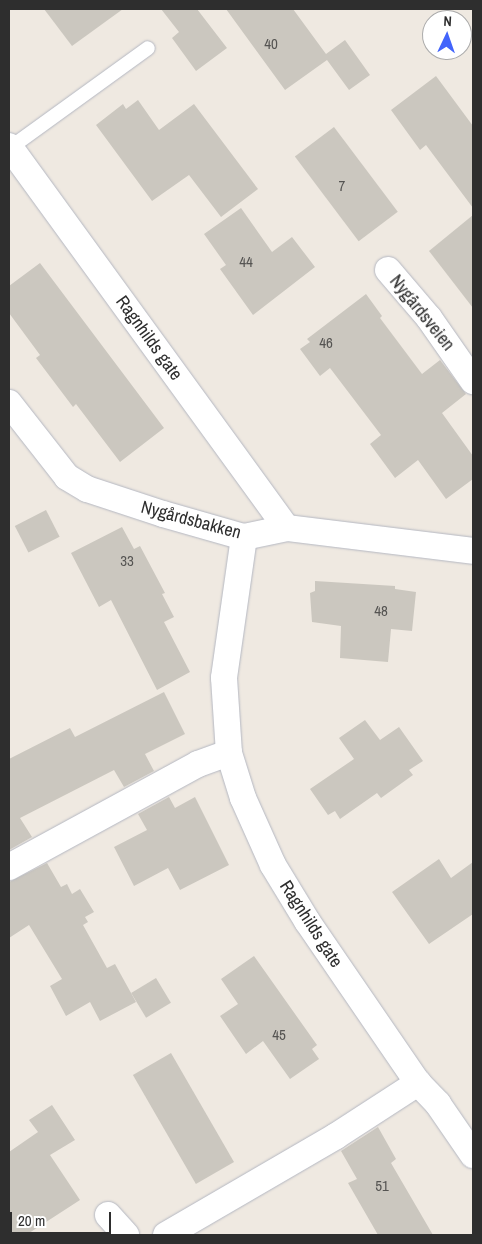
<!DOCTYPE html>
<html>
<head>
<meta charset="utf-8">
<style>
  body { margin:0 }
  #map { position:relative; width:482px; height:1244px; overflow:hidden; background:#efe9e1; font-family:"Archivo Narrow",sans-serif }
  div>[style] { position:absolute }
  .building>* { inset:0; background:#cbc7bf; transform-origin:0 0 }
  .roads { filter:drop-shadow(0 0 1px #b4b7c1) drop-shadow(0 0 1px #b4b7c1) }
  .service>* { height:14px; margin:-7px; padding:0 7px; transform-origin:7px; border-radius:7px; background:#fff }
  .minor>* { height:26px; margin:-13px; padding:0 13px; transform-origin:13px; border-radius:13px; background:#fff }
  span { translate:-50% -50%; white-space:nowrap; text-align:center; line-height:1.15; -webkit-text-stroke:4.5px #fff; paint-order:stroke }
  .number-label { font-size:15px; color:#555452 }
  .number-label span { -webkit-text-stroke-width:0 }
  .street-label { font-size:18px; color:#2e2e2e }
  .frame { position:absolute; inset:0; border:10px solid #2e2e2e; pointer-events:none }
  .north { position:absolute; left:422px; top:10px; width:50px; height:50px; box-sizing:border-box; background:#fff; border:1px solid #ababab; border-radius:50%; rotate:3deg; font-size:14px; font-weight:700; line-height:20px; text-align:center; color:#2e2e2e }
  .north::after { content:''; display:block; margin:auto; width:18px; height:22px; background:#4264fb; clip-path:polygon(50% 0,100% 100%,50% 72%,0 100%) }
  .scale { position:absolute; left:10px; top:1212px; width:101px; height:22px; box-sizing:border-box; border:2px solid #2e2e2e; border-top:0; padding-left:6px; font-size:15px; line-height:18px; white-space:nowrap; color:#2e2e2e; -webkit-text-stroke:4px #fff; paint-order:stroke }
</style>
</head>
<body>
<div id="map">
  <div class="building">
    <div style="clip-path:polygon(44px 9px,123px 9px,72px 46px)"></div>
    <div style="clip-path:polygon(161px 9px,197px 9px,227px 48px,196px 71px,172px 38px,179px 32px)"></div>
    <div style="clip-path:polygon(226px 9px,293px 9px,326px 54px,345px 40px,370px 75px,349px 90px,327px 60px,285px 90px)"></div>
    <div style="clip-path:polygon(436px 76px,473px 126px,473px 208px,426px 145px,420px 150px,391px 110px)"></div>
    <div style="clip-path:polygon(138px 100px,159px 130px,194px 104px,258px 189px,221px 217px,189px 175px,152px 201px,96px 125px,123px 104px,126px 109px)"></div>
    <div style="left:334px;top:127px;width:106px;height:49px;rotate:53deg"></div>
    <div style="clip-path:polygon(241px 208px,272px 252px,292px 237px,315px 267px,253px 315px,220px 269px,226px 265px,204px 234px)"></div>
    <div style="clip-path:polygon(473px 215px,473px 308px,429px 251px)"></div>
    <div style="clip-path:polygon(40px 263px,164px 428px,120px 462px,76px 404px,73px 407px,36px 358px,40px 355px,9px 313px,9px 286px)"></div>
    <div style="clip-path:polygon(366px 294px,382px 316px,380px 318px,422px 374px,440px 360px,466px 394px,442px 413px,473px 456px,473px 479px,446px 499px,418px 460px,395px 478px,370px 444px,381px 435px,330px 368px,320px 376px,300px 349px,310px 342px,307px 339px)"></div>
    <div style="left:46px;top:510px;width:30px;height:35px;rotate:63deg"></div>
    <div style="clip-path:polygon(122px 527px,134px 549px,140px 546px,165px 593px,162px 594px,174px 617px,164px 622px,190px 672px,157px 690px,111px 600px,99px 607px,71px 553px)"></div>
    <div style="clip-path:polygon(315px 581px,395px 586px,395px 589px,416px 592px,412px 631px,391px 629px,388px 662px,340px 658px,341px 626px,312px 622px,310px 593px,315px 591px)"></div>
    <div style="clip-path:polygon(164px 692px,185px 734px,145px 754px,154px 771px,124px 787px,114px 770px,20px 818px,32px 837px,9px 850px,9px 759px,70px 728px,75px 737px)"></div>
    <div style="clip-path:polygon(365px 720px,380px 740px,399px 727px,423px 761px,409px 770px,413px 775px,381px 798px,377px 793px,340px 819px,335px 811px,328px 815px,310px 789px,354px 759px,339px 738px)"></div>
    <div style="clip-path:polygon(169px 797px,175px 808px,195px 797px,229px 865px,180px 890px,168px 868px,134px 886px,114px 847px,147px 830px,138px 814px)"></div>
    <div style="clip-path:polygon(439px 859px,451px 878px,473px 862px,473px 914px,429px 944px,392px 892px)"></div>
    <div style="clip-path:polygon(47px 863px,61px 887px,67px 884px,72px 894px,80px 889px,94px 912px,85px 917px,88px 922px,83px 925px,107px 968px,115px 964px,136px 1002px,100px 1021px,90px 1002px,66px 1016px,50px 986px,62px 979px,29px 925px,9px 938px,9px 882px)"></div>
    <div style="clip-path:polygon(254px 956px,317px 1045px,312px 1049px,319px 1059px,290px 1079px,263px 1041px,246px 1054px,220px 1016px,238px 1004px,221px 979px)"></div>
    <div style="left:156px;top:978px;width:29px;height:29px;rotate:59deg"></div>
    <div style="left:171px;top:1053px;width:126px;height:44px;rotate:60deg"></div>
    <div style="clip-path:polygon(52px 1105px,75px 1140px,50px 1155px,80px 1200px,26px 1235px,9px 1235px,9px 1152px,38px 1132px,29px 1120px)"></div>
    <div style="clip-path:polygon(378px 1127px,396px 1159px,391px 1163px,433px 1235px,378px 1235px,348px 1183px,357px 1179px,341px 1151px)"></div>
  </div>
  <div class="roads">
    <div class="service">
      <div style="left:10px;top:148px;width:170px;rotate:-35.9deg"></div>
    </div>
    <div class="minor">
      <div style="left:9px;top:146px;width:472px;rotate:54deg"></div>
      <div style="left:388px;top:270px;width:63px;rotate:49.5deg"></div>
      <div style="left:429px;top:318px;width:77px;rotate:55.1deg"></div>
      <div style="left:9px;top:403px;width:94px;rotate:51.9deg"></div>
      <div style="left:67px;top:477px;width:23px;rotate:31deg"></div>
      <div style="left:87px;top:489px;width:80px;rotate:18.2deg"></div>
      <div style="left:163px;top:514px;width:84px;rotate:15.9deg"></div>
      <div style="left:244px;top:537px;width:44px;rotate:-11.8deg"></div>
      <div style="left:287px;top:528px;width:187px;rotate:7deg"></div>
      <div style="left:244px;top:537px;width:142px;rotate:98.1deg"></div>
      <div style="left:224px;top:678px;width:75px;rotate:86.2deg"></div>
      <div style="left:229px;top:753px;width:47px;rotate:72.7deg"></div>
      <div style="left:243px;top:798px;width:73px;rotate:65.9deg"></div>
      <div style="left:273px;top:865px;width:66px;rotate:58.7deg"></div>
      <div style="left:307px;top:921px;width:196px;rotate:55.6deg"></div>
      <div style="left:418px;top:1083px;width:29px;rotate:46deg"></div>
      <div style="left:438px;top:1104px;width:62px;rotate:55.5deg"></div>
      <div style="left:9px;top:867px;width:215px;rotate:-28.6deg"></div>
      <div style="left:198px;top:764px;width:33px;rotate:-20deg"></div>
      <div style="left:108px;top:1215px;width:27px;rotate:48deg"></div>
      <div style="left:166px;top:1235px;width:197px;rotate:-30.2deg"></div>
      <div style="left:336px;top:1136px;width:98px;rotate:-32.9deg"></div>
    </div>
  </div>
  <div class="number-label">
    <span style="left:271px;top:44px">40</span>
    <span style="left:342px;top:186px">7</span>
    <span style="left:246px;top:262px">44</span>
    <span style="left:326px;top:343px">46</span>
    <span style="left:127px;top:561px">33</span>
    <span style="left:381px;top:611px">48</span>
    <span style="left:279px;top:1035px">45</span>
    <span style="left:382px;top:1186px">51</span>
  </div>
  <div class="street-label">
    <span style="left:422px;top:313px;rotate:51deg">Nygårdsveien</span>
    <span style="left:149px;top:338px;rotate:54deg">Ragnhilds gate</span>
    <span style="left:191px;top:520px;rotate:15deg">Nygårdsbakken</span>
    <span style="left:311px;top:924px;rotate:57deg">Ragnhilds gate</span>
  </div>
  <div class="frame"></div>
  <div class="north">N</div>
  <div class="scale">20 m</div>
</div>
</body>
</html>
